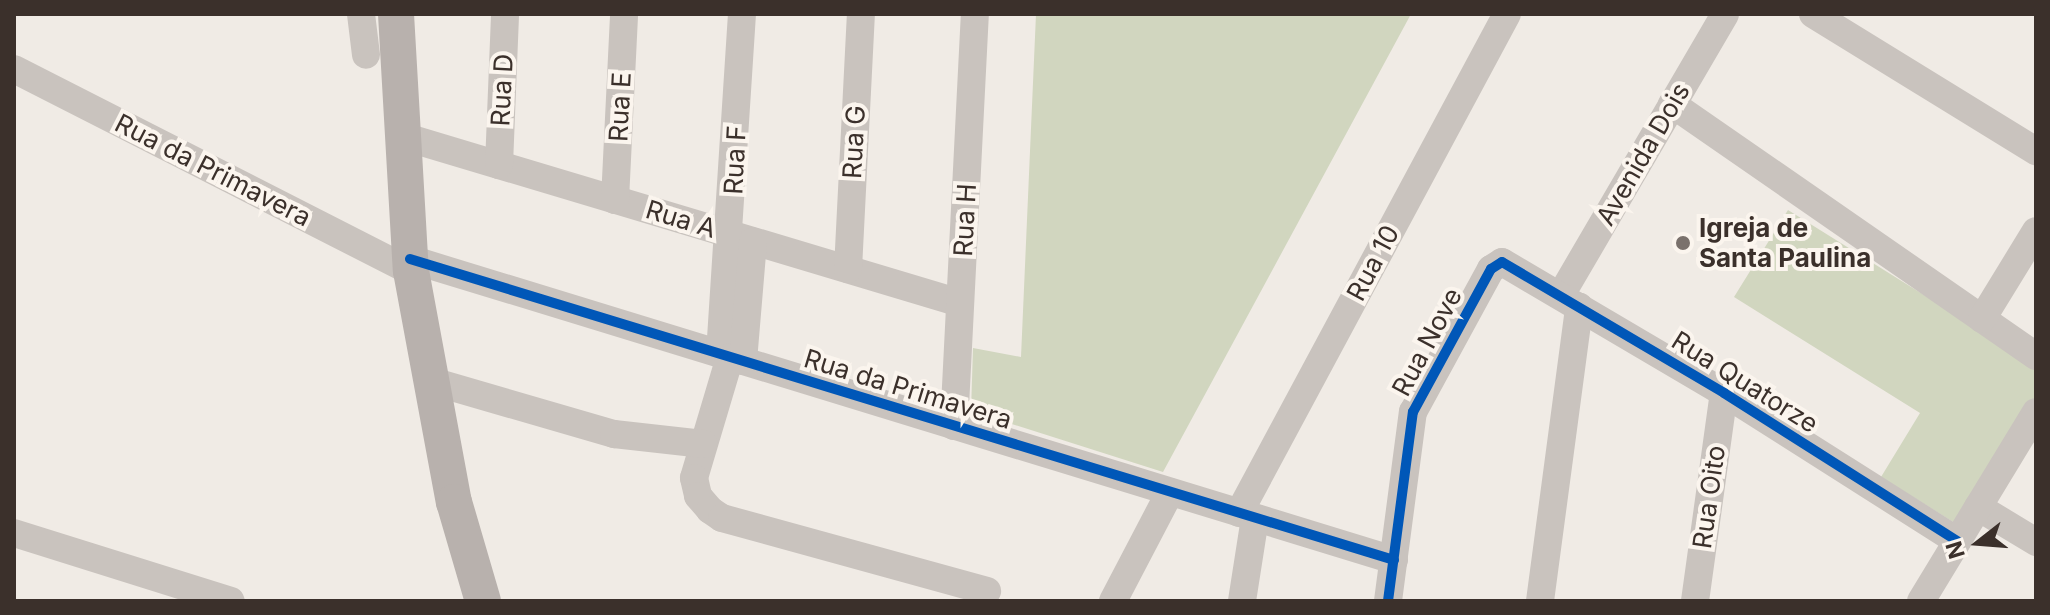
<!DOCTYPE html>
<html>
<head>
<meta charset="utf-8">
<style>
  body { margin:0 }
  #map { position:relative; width:2050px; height:615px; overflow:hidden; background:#f0ebe5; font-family:Inter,sans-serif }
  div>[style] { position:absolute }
  .green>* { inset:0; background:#d1d6bf }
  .minor>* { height:28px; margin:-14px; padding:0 14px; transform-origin:14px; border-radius:14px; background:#c9c3be }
  .major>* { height:36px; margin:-18px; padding:0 18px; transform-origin:18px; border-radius:18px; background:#b8b1ad }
  .cycleway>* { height:10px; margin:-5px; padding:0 5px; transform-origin:5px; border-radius:5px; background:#0057b8 }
  .dots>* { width:22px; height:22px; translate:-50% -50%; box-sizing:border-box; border:4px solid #fbf5ee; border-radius:50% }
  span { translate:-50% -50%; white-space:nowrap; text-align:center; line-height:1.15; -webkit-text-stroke:8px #fbf5ee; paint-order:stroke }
  .street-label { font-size:26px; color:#3b302b }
  .poi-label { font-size:26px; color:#3b302b; font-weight:700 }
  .left { translate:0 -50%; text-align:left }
  .frame { position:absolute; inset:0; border:16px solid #3b302b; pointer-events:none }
  .north { position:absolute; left:1938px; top:503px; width:80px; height:80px; -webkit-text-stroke:6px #fbf5ee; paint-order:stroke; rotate:253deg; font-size:22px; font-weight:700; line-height:32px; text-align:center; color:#3b302b }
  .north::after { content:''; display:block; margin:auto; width:28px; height:36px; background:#3b302b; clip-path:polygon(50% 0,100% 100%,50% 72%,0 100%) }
</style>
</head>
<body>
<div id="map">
  <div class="green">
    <div style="clip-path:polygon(1036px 14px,1411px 14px,1163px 472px,971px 411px,973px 348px,1021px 357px)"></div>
    <div style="clip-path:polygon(1788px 210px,2036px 365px,2036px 398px,1958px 525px,1881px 477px,1920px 413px,1734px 297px)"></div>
  </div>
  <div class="minor">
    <div style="left:361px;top:14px;width:41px;rotate:83deg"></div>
    <div style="left:1813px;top:14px;width:262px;rotate:31.6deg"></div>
    <div style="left:14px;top:69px;width:445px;rotate:27deg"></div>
    <div style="left:1672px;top:104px;width:443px;rotate:34.7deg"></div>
    <div style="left:402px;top:136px;width:582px;rotate:16.66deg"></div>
    <div style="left:499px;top:165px;width:151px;rotate:-87.7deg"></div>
    <div style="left:615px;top:200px;width:186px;rotate:-87.2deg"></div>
    <div style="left:410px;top:259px;width:1029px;rotate:17.01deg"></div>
    <div style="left:848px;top:269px;width:255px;rotate:-87.1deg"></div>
    <div style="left:1561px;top:295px;width:325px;rotate:-59.7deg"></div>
    <div style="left:1982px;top:319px;width:103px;rotate:-58.5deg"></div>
    <div style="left:720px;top:354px;width:341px;rotate:-86.3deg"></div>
    <div style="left:730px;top:357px;width:126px;rotate:106.6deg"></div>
    <div style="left:694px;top:478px;width:18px;rotate:77deg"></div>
    <div style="left:698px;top:496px;width:18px;rotate:49deg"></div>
    <div style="left:710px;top:510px;width:14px;rotate:34deg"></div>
    <div style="left:722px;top:518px;width:275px;rotate:15.4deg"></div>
    <div style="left:743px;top:361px;width:120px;rotate:-85.2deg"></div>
    <div style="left:428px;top:380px;width:194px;rotate:16.2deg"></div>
    <div style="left:614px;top:434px;width:90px;rotate:6.4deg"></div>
    <div style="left:954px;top:426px;width:413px;rotate:-87.1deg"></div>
    <div style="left:1978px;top:507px;width:68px;rotate:31.1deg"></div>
    <div style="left:1239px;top:513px;width:566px;rotate:-61.76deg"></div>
    <div style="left:14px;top:533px;width:227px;rotate:17.4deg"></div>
    <div style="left:1113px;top:601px;width:123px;rotate:-62.4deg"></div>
    <div style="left:1242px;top:601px;width:84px;rotate:-81.1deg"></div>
    <div style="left:1388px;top:601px;width:191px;rotate:-82.5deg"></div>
    <div style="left:1413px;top:412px;width:163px;rotate:-61.4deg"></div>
    <div style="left:1491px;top:269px;width:13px;rotate:-32deg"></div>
    <div style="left:1502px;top:262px;width:258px;rotate:30.5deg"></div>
    <div style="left:1724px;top:393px;width:276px;rotate:32.4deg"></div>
    <div style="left:1540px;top:601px;width:297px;rotate:-82.4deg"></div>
    <div style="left:1695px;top:601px;width:210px;rotate:-82.1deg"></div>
    <div style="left:1921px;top:601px;width:221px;rotate:-58.7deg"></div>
  </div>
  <div class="major">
    <div style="left:396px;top:14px;width:257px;rotate:86.7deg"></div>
    <div style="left:411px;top:271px;width:235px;rotate:79.5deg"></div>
    <div style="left:454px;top:502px;width:103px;rotate:73.7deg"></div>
  </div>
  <div class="cycleway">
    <div style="left:410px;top:259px;width:1029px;rotate:17.01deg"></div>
    <div style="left:1388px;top:601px;width:191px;rotate:-82.5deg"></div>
    <div style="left:1413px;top:412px;width:163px;rotate:-61.4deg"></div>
    <div style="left:1491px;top:269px;width:13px;rotate:-32deg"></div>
    <div style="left:1502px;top:262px;width:258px;rotate:30.5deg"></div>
    <div style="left:1724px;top:393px;width:276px;rotate:32.4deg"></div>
  </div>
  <div class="dots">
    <div style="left:1683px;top:243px;background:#7a716c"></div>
  </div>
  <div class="street-label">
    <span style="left:502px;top:90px;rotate:-87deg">Rua D</span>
    <span style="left:620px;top:107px;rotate:-87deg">Rua E</span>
    <span style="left:854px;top:142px;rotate:-87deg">Rua G</span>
    <span style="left:1643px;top:154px;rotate:-60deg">Avenida Dois</span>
    <span style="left:735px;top:160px;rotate:-87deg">Rua F</span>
    <span style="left:213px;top:170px;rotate:27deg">Rua da Primavera</span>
    <span style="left:681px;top:219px;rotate:17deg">Rua A</span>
    <span style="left:965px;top:220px;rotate:-87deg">Rua H</span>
    <span style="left:1373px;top:263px;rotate:-62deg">Rua 10</span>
    <span style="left:1427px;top:342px;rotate:-62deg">Rua Nove</span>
    <span style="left:1745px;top:382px;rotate:32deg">Rua Quatorze</span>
    <span style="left:908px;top:389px;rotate:17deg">Rua da Primavera</span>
    <span style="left:1709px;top:497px;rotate:-82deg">Rua Oito</span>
  </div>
  <div class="poi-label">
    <span class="left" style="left:1699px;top:243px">Igreja de<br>Santa Paulina</span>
  </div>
  <div class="frame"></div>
  <div class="north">N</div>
</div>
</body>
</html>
